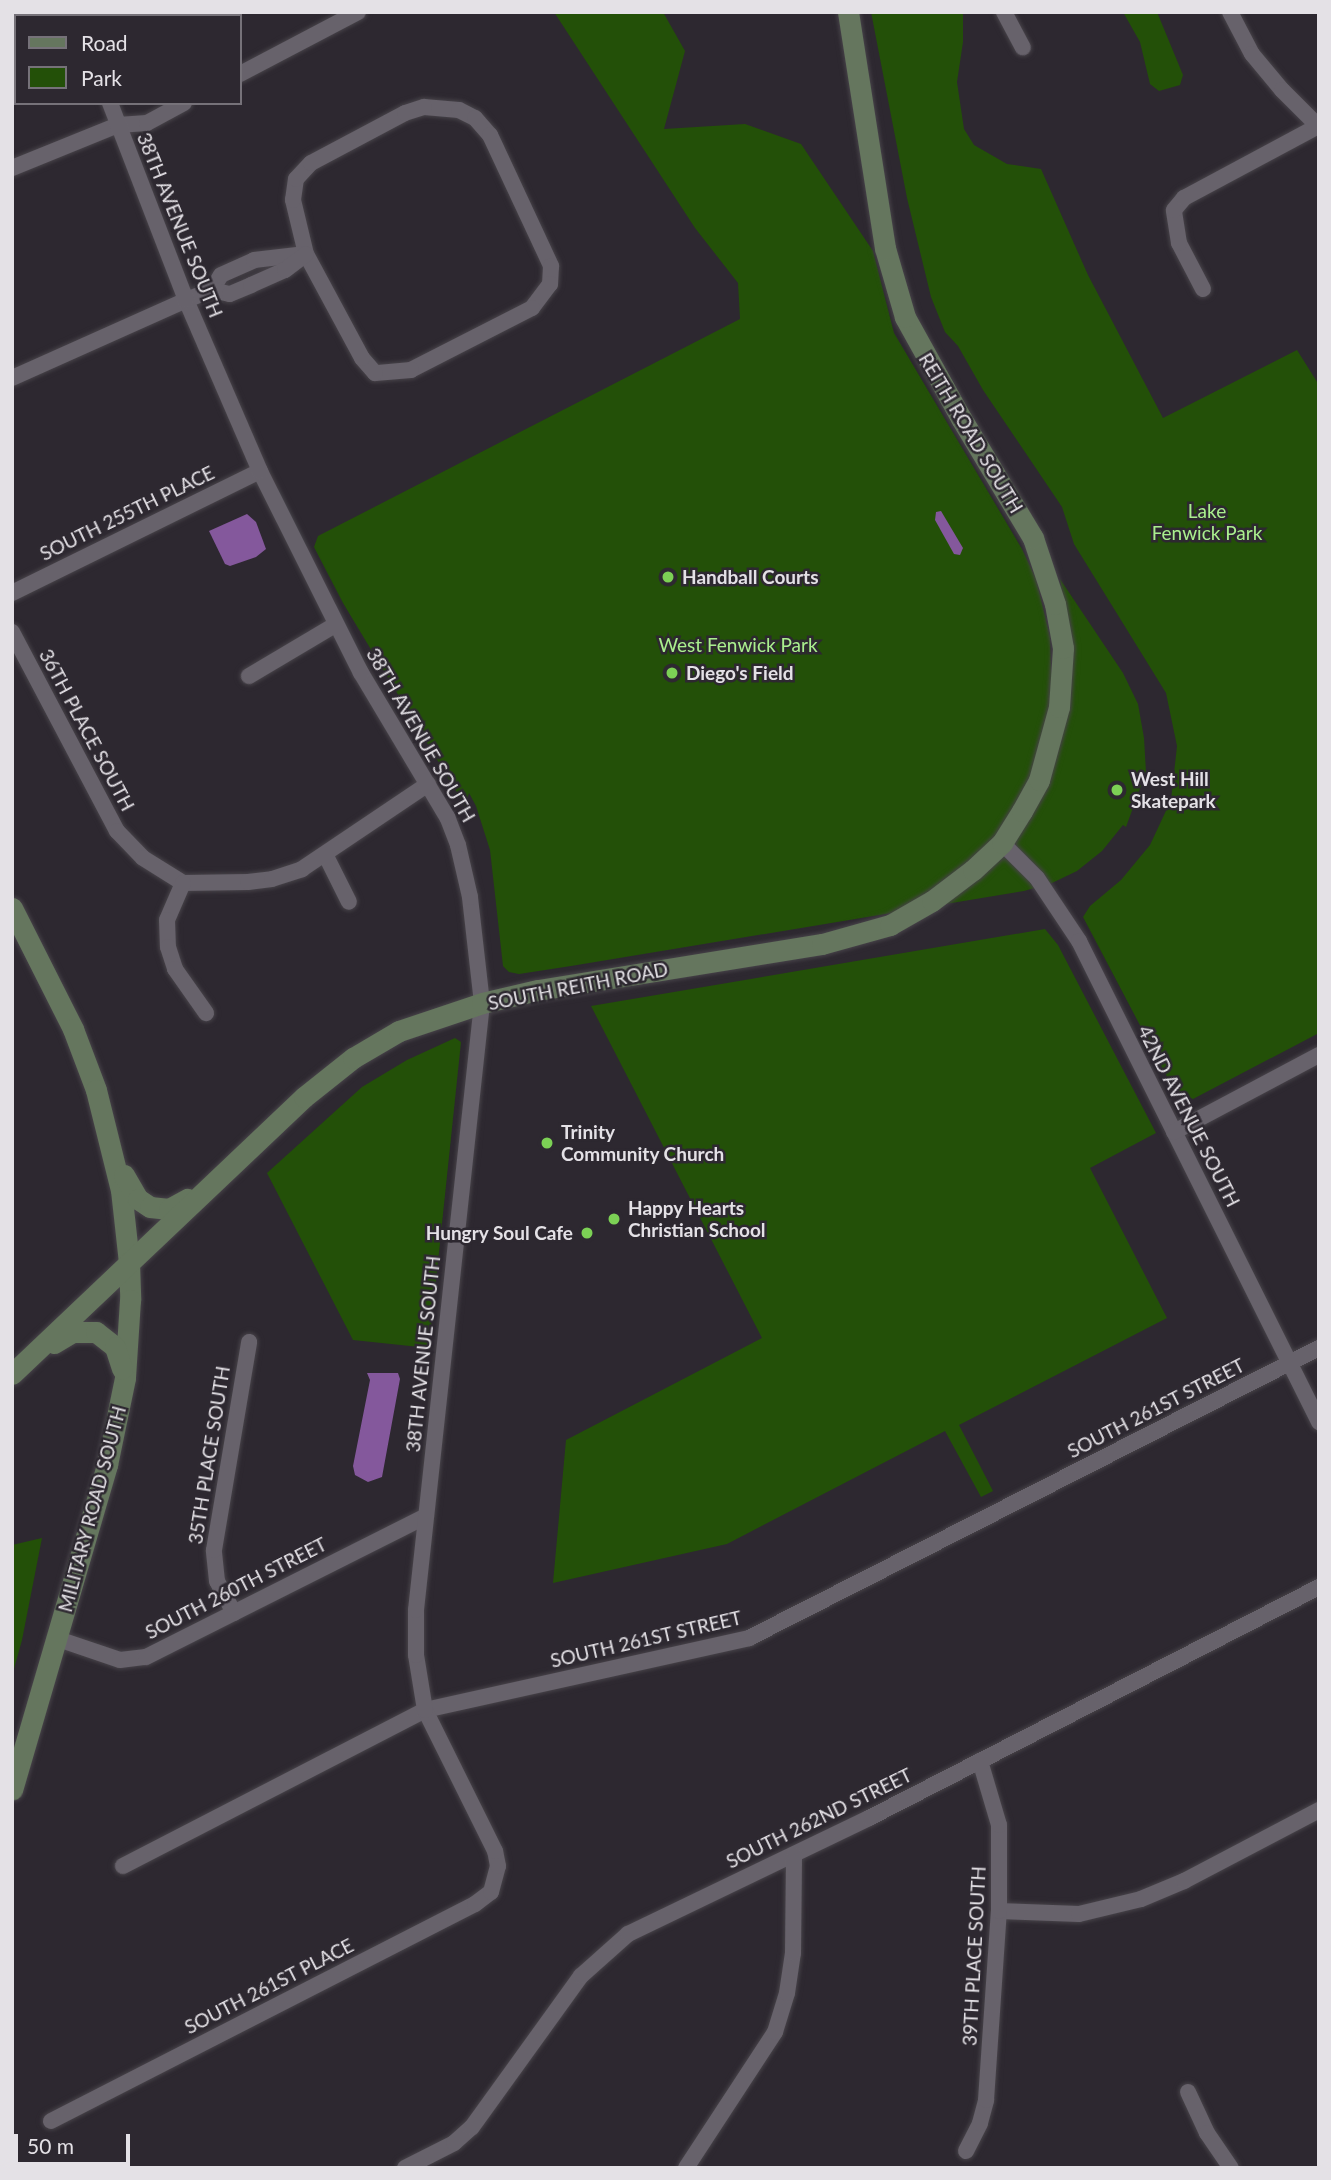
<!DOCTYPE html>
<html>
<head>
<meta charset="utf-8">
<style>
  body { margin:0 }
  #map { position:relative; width:1331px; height:2180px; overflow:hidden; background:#2d2830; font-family:Lato,sans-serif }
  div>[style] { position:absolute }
  .green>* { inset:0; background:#235008 }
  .water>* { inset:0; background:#84589c }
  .roads { filter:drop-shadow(0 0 2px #474349) drop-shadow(0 0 2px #474349) }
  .minor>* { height:16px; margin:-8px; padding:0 8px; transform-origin:8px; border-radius:8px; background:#67626b }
  .secondary>* { height:21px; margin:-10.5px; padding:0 10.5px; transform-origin:10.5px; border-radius:10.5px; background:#65765e }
  .dots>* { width:19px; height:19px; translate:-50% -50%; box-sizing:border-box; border:4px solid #2d2830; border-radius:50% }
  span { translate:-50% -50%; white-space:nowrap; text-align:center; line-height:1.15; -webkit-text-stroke:5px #2d2830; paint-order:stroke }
  .street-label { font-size:19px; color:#e4e1e6 }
  .park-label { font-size:19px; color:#aaef8e }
  .poi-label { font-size:19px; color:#e4e1e6; font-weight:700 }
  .left { translate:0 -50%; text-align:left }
  .right { translate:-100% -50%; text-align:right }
  .frame { position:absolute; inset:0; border:14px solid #e4e1e6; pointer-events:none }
  .legend { position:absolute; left:14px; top:14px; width:228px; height:91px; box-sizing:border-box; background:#2d2830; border:2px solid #767279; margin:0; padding:9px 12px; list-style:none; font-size:21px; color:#e4e1e6 }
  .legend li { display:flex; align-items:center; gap:14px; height:35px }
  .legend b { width:35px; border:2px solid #767279 }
  .scale { position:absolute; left:14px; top:2134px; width:116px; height:32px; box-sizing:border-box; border:4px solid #e4e1e6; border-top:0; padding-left:9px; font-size:21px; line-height:24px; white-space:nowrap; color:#e4e1e6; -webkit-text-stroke:5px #2d2830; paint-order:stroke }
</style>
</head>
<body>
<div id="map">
  <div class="green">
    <div style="clip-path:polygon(554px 12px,663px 12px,685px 51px,664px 129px,745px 124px,801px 144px,873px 251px,894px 333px,1022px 549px,1036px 579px,1050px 637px,1051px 674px,1067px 622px,1060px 579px,1123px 673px,1138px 704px,1144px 738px,1146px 772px,1126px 827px,1123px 825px,1102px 851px,1077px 871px,1052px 883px,1024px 891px,571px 966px,519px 974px,509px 972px,503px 966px,490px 850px,476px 806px,469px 793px,465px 806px,343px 603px,314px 547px,318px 536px,740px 319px,738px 283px,695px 228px)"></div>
    <div style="clip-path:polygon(871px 12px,963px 12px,963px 42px,957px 82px,964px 129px,974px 145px,1007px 164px,1041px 169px,1088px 275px,1163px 418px,1297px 350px,1319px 385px,1319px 1033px,1193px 1099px,1173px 1088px,1083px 917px,1090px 906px,1121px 880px,1150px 845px,1171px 800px,1177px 746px,1166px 693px,1074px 544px,1062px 507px,983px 390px,958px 346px,945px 332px,931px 297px,907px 198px)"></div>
    <div style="clip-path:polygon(1123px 12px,1157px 12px,1183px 75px,1180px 85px,1159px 91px,1150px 84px,1140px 42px)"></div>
    <div style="clip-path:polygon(1045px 929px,1058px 945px,1156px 1133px,1090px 1168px,1167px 1318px,959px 1425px,993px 1491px,981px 1497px,945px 1431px,727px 1544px,553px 1583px,566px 1440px,762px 1338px,591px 1006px)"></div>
    <div style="clip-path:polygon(455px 1038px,461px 1042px,429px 1348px,353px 1340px,267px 1173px,362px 1087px,407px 1060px)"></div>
    <div style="clip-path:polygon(42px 1538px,22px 1640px,12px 1676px,12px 1545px)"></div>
  </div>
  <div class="water">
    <div style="clip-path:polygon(941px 511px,963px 548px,960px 555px,954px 554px,935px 520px,936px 512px)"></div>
    <div style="clip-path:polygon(247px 514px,256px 522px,266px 549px,256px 557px,230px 566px,225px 564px,209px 531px)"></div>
    <div style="clip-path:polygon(367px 1373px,398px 1373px,400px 1379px,382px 1477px,368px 1482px,355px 1475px,353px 1466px,370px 1380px)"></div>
  </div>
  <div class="roads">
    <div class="minor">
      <div style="left:78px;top:12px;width:4px;rotate:76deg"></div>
      <div style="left:1004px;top:12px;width:40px;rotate:62deg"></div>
      <div style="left:1230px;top:12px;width:47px;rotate:62.4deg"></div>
      <div style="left:1252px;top:54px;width:47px;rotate:50.2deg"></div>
      <div style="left:1282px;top:90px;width:52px;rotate:45deg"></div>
      <div style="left:240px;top:74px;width:133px;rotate:-27.7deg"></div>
      <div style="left:424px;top:107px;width:35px;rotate:5deg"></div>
      <div style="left:459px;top:110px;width:18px;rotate:27deg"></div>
      <div style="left:475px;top:118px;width:23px;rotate:49deg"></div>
      <div style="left:490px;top:135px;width:145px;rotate:65deg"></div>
      <div style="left:551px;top:266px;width:18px;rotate:93deg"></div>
      <div style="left:550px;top:284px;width:30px;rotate:127deg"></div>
      <div style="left:532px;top:308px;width:136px;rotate:152.9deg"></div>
      <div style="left:411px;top:370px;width:36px;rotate:175deg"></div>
      <div style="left:375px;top:373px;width:20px;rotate:-131deg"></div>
      <div style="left:362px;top:358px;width:118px;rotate:-118.3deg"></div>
      <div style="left:306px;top:254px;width:56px;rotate:-103.5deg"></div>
      <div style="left:293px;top:200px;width:21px;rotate:-82deg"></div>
      <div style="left:296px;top:179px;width:22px;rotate:-47deg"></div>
      <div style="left:311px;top:163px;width:106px;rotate:-28deg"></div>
      <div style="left:405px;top:113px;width:20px;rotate:-18deg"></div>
      <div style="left:12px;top:168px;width:114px;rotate:-22.1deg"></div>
      <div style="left:118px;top:125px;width:29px;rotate:-4deg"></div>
      <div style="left:147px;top:123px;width:42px;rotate:-28.4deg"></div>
      <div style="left:1203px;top:289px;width:52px;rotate:-117.6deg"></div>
      <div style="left:1179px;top:243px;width:33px;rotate:-99deg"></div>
      <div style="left:1174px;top:210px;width:16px;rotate:-50deg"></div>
      <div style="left:1184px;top:198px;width:152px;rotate:-28.2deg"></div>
      <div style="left:212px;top:290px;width:17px;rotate:-59deg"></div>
      <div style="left:221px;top:275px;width:36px;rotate:-24deg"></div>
      <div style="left:254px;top:260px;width:52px;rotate:-6.6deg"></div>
      <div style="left:12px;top:378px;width:191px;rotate:-24.1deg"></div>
      <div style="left:186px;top:300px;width:28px;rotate:-21deg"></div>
      <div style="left:212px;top:290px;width:18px;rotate:13deg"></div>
      <div style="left:230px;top:294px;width:23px;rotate:-23deg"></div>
      <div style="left:251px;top:285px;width:37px;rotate:-24deg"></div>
      <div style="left:285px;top:270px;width:26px;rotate:-37deg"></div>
      <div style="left:12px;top:593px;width:276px;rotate:-26.2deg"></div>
      <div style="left:12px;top:632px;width:225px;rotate:62.2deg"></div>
      <div style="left:117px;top:831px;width:37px;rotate:46deg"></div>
      <div style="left:143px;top:858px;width:47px;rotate:32deg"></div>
      <div style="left:249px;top:676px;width:100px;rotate:-30.7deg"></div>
      <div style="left:1002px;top:843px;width:49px;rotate:45deg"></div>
      <div style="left:1037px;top:878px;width:76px;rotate:56.3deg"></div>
      <div style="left:1079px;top:941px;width:538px;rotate:63.48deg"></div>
      <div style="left:326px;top:856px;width:51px;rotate:63.4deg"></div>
      <div style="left:183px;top:883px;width:65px;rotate:-0.9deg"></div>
      <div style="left:248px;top:882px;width:24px;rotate:-7deg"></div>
      <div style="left:272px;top:879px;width:32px;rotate:-18deg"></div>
      <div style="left:302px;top:869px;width:152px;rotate:-34deg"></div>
      <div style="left:183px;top:883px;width:40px;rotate:113.4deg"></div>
      <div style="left:167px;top:920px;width:27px;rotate:88deg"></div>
      <div style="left:168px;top:947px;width:23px;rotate:72deg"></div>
      <div style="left:175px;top:969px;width:54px;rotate:54.8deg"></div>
      <div style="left:1174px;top:1132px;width:164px;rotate:-28deg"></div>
      <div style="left:234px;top:1613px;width:36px;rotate:-118deg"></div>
      <div style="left:217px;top:1581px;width:31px;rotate:-96deg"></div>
      <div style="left:214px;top:1550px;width:211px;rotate:-80.4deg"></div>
      <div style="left:58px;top:1639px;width:65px;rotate:18.7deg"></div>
      <div style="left:120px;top:1660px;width:26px;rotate:-7deg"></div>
      <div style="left:146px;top:1657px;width:313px;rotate:-26.7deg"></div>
      <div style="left:123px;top:1866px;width:340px;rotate:-27.3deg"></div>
      <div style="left:425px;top:1710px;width:332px;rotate:-12.5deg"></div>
      <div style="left:749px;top:1638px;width:640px;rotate:-26.97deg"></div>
      <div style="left:999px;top:1911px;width:80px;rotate:2.1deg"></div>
      <div style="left:1079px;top:1914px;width:64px;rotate:-13.6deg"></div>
      <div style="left:1141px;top:1899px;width:47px;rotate:-22.7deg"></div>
      <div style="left:1184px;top:1881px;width:153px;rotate:-27.7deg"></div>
      <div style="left:1188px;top:2092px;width:45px;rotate:65.1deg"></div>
      <div style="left:1207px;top:2133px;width:42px;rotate:55.6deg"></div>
      <div style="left:51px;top:2121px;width:476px;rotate:-27.1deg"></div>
      <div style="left:475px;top:1904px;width:20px;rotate:-37deg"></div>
      <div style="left:491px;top:1892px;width:27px;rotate:-75deg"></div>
      <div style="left:498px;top:1866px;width:15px;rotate:-101deg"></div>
      <div style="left:495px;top:1851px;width:157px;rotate:-116.4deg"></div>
      <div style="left:425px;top:1710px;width:56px;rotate:-99.3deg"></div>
      <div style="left:416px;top:1655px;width:45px;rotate:-90deg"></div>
      <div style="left:416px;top:1610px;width:611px;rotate:-83.79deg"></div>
      <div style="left:482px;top:1003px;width:107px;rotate:-96.5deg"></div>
      <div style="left:470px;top:897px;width:53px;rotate:-103deg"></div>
      <div style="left:458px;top:845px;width:30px;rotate:-111deg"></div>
      <div style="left:447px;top:817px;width:168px;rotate:-120.8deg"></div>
      <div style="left:361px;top:673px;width:226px;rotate:-116.6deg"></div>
      <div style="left:260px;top:471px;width:186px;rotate:-113.4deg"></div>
      <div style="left:186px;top:300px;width:211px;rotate:-111.1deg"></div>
      <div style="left:966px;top:2151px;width:31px;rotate:-63deg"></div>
      <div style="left:980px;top:2123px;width:24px;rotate:-75deg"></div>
      <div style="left:986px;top:2100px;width:189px;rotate:-86.1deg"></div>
      <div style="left:999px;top:1911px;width:86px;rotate:-90deg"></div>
      <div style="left:999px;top:1825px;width:67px;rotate:-106.5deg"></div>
      <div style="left:405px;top:2168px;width:55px;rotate:-27deg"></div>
      <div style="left:454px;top:2143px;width:24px;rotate:-42deg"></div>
      <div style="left:472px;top:2127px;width:186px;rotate:-54.2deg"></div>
      <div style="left:581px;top:1976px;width:63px;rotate:-41.8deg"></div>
      <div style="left:628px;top:1934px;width:267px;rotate:-25.7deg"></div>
      <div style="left:869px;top:1818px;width:506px;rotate:-27.17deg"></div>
      <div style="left:686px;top:2168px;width:163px;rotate:-56.8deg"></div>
      <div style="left:775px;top:2032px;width:41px;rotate:-72.9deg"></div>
      <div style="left:787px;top:1993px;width:40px;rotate:-81.5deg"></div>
      <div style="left:793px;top:1953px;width:98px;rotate:-89.4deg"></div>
    </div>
    <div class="secondary">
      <div style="left:12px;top:908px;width:136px;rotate:63.2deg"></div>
      <div style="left:73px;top:1029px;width:65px;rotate:69.3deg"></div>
      <div style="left:96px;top:1090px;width:103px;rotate:76deg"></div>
      <div style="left:121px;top:1190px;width:72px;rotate:83.7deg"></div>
      <div style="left:129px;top:1262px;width:38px;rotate:88deg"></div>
      <div style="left:130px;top:1300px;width:78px;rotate:93.7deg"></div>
      <div style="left:125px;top:1378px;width:89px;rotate:101.7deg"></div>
      <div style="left:107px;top:1465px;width:338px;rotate:106.3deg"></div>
      <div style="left:124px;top:1175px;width:28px;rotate:60deg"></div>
      <div style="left:138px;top:1199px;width:14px;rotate:34deg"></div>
      <div style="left:150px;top:1207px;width:19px;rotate:6deg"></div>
      <div style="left:169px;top:1209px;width:21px;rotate:-29deg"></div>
      <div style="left:54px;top:1343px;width:21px;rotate:-31deg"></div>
      <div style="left:72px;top:1332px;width:24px"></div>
      <div style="left:96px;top:1332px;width:24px;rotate:38deg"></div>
      <div style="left:115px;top:1347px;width:23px;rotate:72deg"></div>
      <div style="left:12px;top:1374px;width:402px;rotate:-43.5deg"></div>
      <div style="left:304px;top:1097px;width:63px;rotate:-38.5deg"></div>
      <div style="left:353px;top:1058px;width:53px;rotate:-30.4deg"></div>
      <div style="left:399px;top:1031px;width:88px;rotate:-18.6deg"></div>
      <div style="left:482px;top:1003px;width:57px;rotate:-13.1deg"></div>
      <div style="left:538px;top:990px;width:288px;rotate:-9.2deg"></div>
      <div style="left:822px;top:944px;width:71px;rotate:-15.6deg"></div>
      <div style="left:890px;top:925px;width:48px;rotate:-29.7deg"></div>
      <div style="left:932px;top:901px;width:51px;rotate:-37.1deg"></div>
      <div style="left:973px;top:870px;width:40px;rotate:-43deg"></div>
      <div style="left:1002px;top:843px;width:38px;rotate:-58deg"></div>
      <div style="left:1022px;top:811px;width:35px;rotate:-61deg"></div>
      <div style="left:1039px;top:780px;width:76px;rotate:-74.7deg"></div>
      <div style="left:1059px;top:707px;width:59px;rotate:-86.1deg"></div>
      <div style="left:1063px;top:648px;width:45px;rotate:-100.3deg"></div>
      <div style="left:1055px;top:604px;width:70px;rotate:-108.4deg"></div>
      <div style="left:1033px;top:538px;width:138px;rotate:-121deg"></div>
      <div style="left:962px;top:420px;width:118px;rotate:-119deg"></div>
      <div style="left:905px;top:317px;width:72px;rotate:-106.2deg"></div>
      <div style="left:885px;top:248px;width:239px;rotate:-98.9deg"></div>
    </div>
  </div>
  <div class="dots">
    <div style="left:668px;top:577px;background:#7cd155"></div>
    <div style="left:672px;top:673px;background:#7cd155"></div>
    <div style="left:1117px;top:790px;background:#7cd155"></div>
    <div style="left:547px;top:1143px;background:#7cd155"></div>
    <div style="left:614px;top:1219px;background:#7cd155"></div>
    <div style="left:587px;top:1233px;background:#7cd155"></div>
  </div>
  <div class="street-label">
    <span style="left:180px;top:225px;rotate:68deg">38TH AVENUE SOUTH</span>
    <span style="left:971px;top:433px;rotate:59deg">REITH ROAD SOUTH</span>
    <span style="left:127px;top:513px;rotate:-26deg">SOUTH 255TH PLACE</span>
    <span style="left:87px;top:730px;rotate:62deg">36TH PLACE SOUTH</span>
    <span style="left:421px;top:735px;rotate:60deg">38TH AVENUE SOUTH</span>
    <span style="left:578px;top:986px;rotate:-11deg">SOUTH REITH ROAD</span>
    <span style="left:1189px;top:1116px;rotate:63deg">42ND AVENUE SOUTH</span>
    <span style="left:423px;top:1354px;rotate:-84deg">38TH AVENUE SOUTH</span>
    <span style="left:1156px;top:1408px;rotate:-27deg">SOUTH 261ST STREET</span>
    <span style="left:209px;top:1455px;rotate:-81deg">35TH PLACE SOUTH</span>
    <span style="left:92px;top:1509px;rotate:-75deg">MILITARY ROAD SOUTH</span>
    <span style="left:236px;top:1588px;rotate:-27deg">SOUTH 260TH STREET</span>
    <span style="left:646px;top:1639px;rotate:-13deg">SOUTH 261ST STREET</span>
    <span style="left:819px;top:1818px;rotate:-26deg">SOUTH 262ND STREET</span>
    <span style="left:974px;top:1956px;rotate:-87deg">39TH PLACE SOUTH</span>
    <span style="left:269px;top:1986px;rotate:-27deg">SOUTH 261ST PLACE</span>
  </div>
  <div class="park-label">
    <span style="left:1207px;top:522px">Lake<br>Fenwick Park</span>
    <span style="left:738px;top:645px">West Fenwick Park</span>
  </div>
  <div class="poi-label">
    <span class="left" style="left:682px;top:577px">Handball Courts</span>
    <span class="left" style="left:686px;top:673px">Diego's Field</span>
    <span class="left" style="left:1131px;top:790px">West Hill<br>Skatepark</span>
    <span class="left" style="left:561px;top:1143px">Trinity<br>Community Church</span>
    <span class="left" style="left:628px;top:1219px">Happy Hearts<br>Christian School</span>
    <span class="right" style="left:573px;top:1233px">Hungry Soul Cafe</span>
  </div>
  <div class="frame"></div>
  <ul class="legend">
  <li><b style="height:9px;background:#65765e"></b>Road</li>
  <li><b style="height:19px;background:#235008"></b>Park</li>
  </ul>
  <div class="scale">50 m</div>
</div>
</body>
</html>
